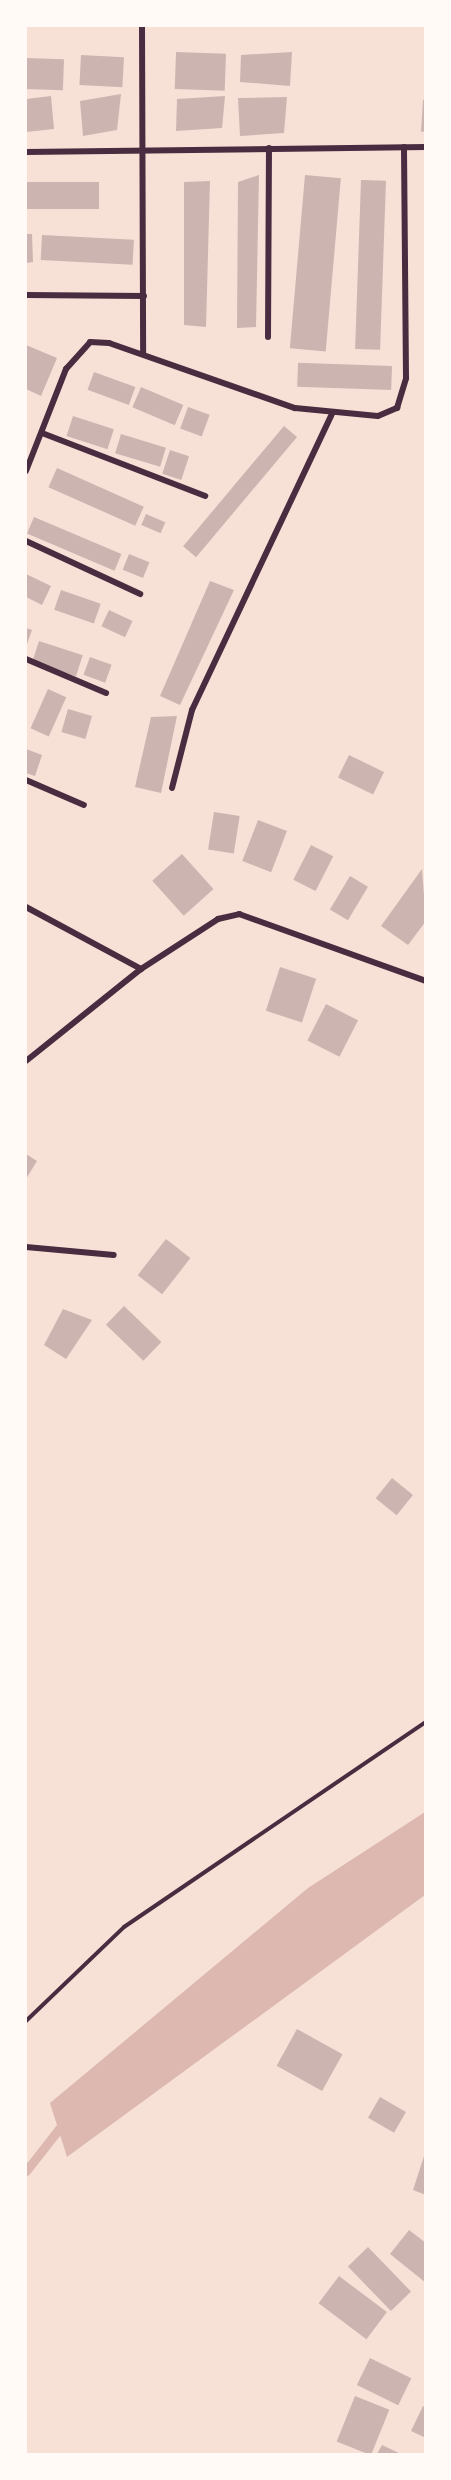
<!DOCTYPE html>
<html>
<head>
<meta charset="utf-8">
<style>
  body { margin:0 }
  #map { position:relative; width:451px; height:2480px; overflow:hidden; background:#f7e1d7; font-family:"Varela Round",sans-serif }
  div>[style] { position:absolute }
  .water>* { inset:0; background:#dcb8b0 }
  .stream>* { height:9px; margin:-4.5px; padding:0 4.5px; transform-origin:4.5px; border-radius:4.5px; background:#dcb8b0 }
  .building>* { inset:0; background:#ccb4b1; transform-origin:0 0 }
  .path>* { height:4px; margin:-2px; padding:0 2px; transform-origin:2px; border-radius:2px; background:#4a2c40 }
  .minor>* { height:6px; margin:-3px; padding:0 3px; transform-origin:3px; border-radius:3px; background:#4a2c40 }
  span { translate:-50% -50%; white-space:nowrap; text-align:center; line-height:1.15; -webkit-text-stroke:5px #fffaf5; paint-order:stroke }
  .frame { position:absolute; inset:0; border:27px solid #fffaf5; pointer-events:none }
</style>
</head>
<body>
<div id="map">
  <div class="water">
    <div style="clip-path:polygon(425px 1812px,425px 1895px,67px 2157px,50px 2103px,308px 1888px)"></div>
  </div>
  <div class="stream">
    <div style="left:26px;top:2171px;width:63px;rotate:-52deg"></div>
  </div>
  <div class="building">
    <div style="left:176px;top:52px;width:50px;height:37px;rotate:2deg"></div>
    <div style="clip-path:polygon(292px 52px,290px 86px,240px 82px,241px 55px)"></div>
    <div style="left:81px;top:55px;width:43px;height:30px;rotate:3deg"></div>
    <div style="left:26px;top:58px;width:38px;height:31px;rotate:2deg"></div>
    <div style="clip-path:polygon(121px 94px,117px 130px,83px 136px,80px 101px)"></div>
    <div style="clip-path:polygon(51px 96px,54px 129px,26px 132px,26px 99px)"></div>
    <div style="clip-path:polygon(225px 96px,222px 128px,176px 131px,177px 99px)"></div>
    <div style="clip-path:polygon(287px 97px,284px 133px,240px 136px,238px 98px)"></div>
    <div style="clip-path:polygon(426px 99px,426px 131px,421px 132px,423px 100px)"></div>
    <div style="clip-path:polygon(259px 175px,256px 327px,237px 328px,238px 182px)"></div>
    <div style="left:305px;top:175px;width:36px;height:174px;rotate:5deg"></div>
    <div style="left:361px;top:180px;width:25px;height:169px;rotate:2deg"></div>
    <div style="clip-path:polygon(210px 181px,206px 327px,184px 325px,184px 182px)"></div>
    <div style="left:26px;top:182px;width:73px;height:27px"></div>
    <div style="clip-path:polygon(26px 234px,32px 234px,33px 262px,26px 263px)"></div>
    <div style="left:42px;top:235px;width:92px;height:25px;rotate:3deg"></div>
    <div style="clip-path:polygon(26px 345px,57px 358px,41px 396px,26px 389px)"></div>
    <div style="left:392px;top:366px;width:24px;height:94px;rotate:92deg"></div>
    <div style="left:94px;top:372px;width:44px;height:19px;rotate:20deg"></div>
    <div style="left:141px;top:387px;width:46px;height:22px;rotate:23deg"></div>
    <div style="left:188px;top:407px;width:23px;height:23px;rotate:20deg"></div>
    <div style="left:73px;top:416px;width:43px;height:21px;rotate:18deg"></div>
    <div style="left:284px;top:426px;width:17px;height:157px;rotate:40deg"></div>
    <div style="left:121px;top:434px;width:47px;height:20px;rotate:17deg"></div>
    <div style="left:170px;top:450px;width:20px;height:25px;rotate:18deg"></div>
    <div style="left:57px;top:468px;width:95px;height:21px;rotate:24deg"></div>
    <div style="left:146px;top:514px;width:21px;height:12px;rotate:23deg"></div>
    <div style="left:34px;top:517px;width:95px;height:18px;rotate:23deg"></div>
    <div style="left:129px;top:554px;width:22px;height:17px;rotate:22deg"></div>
    <div style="clip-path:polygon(26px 574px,51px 586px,42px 605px,26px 597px)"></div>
    <div style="clip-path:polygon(210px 581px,234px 590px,180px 705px,160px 696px)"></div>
    <div style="left:61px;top:590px;width:42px;height:21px;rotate:19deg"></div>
    <div style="left:109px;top:610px;width:26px;height:18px;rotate:25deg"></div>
    <div style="clip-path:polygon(26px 628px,32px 630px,26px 647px)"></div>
    <div style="left:39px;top:641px;width:46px;height:22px;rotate:18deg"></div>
    <div style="left:90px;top:657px;width:23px;height:19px;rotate:20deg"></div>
    <div style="left:48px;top:689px;width:20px;height:43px;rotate:24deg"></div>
    <div style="left:68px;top:709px;width:25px;height:24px;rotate:16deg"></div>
    <div style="clip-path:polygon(177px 716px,161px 793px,135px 787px,151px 717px)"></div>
    <div style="clip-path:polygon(26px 749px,42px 755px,35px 776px,26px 773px)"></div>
    <div style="left:349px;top:755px;width:39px;height:25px;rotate:26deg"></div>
    <div style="left:214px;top:812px;width:26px;height:38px;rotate:9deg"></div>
    <div style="left:258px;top:820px;width:31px;height:44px;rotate:21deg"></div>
    <div style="left:311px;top:845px;width:25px;height:39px;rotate:27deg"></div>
    <div style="left:182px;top:854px;width:47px;height:40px;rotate:48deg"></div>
    <div style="clip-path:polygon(422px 869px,426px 921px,408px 945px,381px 926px)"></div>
    <div style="left:350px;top:876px;width:21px;height:39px;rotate:31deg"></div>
    <div style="left:280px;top:967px;width:38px;height:46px;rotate:18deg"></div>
    <div style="left:326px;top:1004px;width:36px;height:41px;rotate:27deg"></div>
    <div style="clip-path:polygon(26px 1154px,37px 1161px,26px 1179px)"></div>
    <div style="left:166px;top:1239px;width:31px;height:46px;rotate:38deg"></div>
    <div style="left:124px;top:1306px;width:52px;height:26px;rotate:44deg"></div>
    <div style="clip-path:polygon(63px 1309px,92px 1320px,66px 1359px,44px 1345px)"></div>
    <div style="left:392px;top:1478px;width:27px;height:26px;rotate:39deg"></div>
    <div style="left:297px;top:2029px;width:52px;height:42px;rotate:29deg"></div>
    <div style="left:380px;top:2097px;width:30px;height:24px;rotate:30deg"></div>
    <div style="clip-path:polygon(425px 2153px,426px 2153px,426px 2195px,413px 2190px)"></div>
    <div style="clip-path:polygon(409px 2230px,426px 2243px,426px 2283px,390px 2254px)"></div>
    <div style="left:368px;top:2247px;width:62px;height:28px;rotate:46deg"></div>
    <div style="left:339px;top:2276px;width:60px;height:34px;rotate:37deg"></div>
    <div style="left:370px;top:2358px;width:46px;height:30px;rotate:26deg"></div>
    <div style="left:355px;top:2396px;width:37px;height:49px;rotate:22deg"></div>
    <div style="clip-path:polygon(423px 2406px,426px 2407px,426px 2438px,411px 2431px)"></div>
    <div style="clip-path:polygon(382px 2445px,401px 2454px,377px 2454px)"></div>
  </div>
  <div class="path">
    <div style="left:26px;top:2021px;width:136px;rotate:-43.8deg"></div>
    <div style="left:124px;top:1927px;width:365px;rotate:-34.2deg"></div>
  </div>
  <div class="minor">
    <div style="left:142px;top:26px;width:328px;rotate:89.8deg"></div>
    <div style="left:26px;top:152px;width:400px;rotate:-0.7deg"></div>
    <div style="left:26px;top:295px;width:118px;rotate:0.5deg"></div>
    <div style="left:268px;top:337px;width:189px;rotate:-89.7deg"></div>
    <div style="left:42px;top:433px;width:175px;rotate:21.1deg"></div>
    <div style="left:26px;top:471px;width:110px;rotate:-68.6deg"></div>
    <div style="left:66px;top:369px;width:36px;rotate:-48deg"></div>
    <div style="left:90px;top:342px;width:19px;rotate:3deg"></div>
    <div style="left:109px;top:343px;width:197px;rotate:19.3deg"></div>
    <div style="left:295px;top:408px;width:83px;rotate:5.5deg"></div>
    <div style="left:378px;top:416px;width:21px;rotate:-23deg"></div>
    <div style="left:397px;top:408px;width:31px;rotate:-73deg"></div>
    <div style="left:406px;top:378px;width:231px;rotate:-90.5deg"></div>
    <div style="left:26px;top:541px;width:126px;rotate:24.9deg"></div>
    <div style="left:26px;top:659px;width:87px;rotate:23deg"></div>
    <div style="left:26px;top:780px;width:63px;rotate:23.3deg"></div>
    <div style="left:172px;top:788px;width:81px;rotate:-75.6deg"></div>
    <div style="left:192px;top:710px;width:327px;rotate:-64.7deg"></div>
    <div style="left:26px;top:907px;width:131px;rotate:28.3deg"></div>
    <div style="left:141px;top:969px;width:92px;rotate:-33deg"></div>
    <div style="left:218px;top:919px;width:22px;rotate:-13deg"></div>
    <div style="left:239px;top:914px;width:199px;rotate:19.7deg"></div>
    <div style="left:26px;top:1061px;width:147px;rotate:-38.7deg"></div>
    <div style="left:26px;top:1247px;width:88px;rotate:5.2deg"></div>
  </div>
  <div class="frame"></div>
</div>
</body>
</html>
